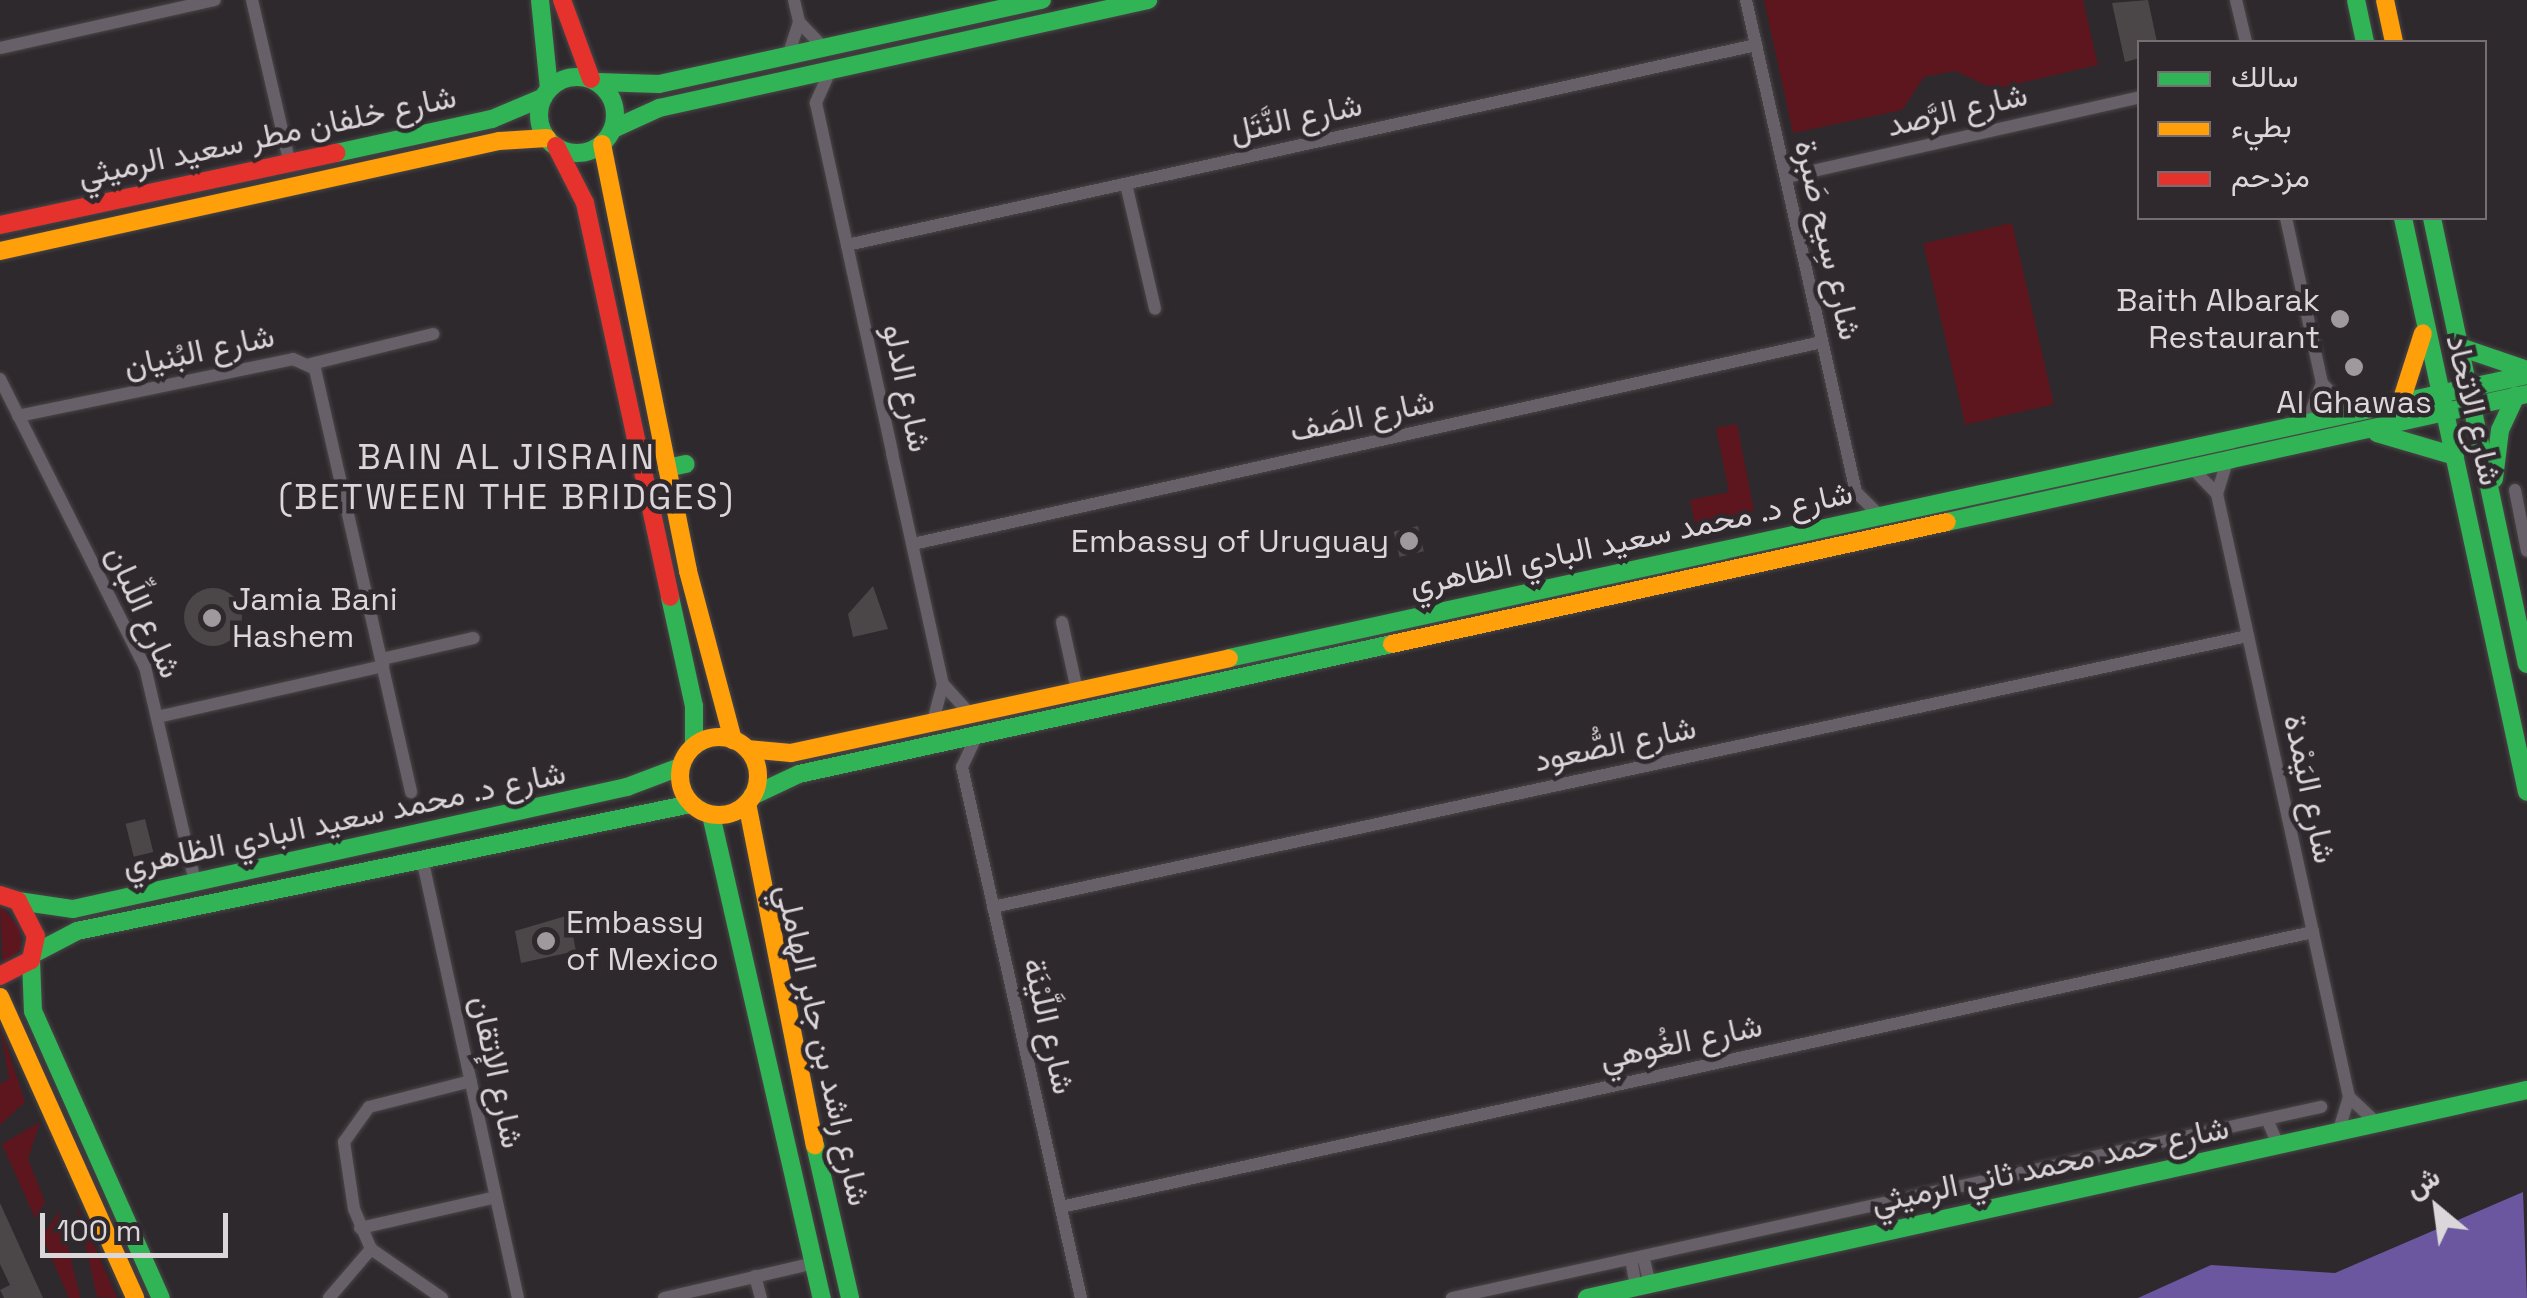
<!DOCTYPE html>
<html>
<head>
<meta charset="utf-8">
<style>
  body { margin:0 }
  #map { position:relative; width:2527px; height:1298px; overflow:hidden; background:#2e292c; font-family:"Space Grotesk",Vazirmatn,sans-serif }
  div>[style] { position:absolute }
  .green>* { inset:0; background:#5e161e; transform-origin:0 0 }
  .water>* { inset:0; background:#6b56a0 }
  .building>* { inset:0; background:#4b4749; transform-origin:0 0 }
  .round { border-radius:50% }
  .roads { filter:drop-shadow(0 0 2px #494648) drop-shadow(0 0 2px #494648) }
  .street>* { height:12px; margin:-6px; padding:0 6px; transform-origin:6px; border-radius:6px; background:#676068 }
  .fast>* { height:18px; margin:-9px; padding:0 9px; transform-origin:9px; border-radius:9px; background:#30b455 }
  .fast>.ring { margin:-9px; padding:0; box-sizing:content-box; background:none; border:18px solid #30b455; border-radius:50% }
  .slow>* { height:18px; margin:-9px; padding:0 9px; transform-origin:9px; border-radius:9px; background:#ff9f0a }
  .slow>.ring { margin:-9px; padding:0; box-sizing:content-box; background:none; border:18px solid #ff9f0a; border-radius:50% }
  .jam>* { height:18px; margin:-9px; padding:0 9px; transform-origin:9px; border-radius:9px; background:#e5322d }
  .dots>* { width:28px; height:28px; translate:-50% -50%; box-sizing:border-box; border:5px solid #2f282d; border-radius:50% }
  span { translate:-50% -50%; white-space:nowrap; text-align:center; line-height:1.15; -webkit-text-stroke:9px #2f282d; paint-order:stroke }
  .street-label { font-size:32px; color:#dbd6d9 }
  .poi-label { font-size:32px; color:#dbd6d9 }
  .right { translate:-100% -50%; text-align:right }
  .left { translate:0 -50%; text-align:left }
  .neighbourhood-label { font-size:35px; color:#dbd6d9; letter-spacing:2.5px }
  .legend { position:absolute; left:2137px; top:40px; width:350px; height:180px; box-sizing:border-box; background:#2f282d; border:2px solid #746e72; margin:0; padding:12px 18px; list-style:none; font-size:30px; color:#dbd6d9 }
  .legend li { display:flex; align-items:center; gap:20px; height:50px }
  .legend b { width:50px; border:2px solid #746e72 }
  .north { position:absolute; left:2387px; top:1158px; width:100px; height:100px; -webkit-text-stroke:8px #2f282d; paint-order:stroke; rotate:331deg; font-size:28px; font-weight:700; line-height:40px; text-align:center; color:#dbd6d9 }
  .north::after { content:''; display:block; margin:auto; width:35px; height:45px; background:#dbd6d9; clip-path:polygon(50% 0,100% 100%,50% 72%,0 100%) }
  .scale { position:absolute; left:40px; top:1213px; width:188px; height:45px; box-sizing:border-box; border:5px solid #dbd6d9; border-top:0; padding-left:12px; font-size:30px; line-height:35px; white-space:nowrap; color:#dbd6d9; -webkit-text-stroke:8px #2f282d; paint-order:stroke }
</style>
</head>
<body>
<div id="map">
  <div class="green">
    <div style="clip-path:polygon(1764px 0,2083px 0,2098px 65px,1994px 89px,1955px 71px,1924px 77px,1902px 110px,1793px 133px)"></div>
    <div style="left:2012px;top:223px;width:186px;height:91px;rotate:77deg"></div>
    <div style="clip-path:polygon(1737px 424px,1754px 511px,1695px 523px,1690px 500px,1729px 492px,1716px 428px)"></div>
    <div style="clip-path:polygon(0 906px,20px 928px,21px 949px,3px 964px)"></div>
    <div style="clip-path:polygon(0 1026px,25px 1102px,0 1125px,0 1084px,9px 1079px)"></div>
    <div style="clip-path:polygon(40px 1122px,28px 1159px,45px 1202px,35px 1218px,2px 1144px)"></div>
    <div style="clip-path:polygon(77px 1206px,117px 1298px,97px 1297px)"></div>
    <div style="clip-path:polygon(59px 1212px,80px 1296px,80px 1298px,69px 1298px,42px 1236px)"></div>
  </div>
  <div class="water">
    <div style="clip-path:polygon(2523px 1192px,2527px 1298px,2138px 1298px,2211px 1265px,2335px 1273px)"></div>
  </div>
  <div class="building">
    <div style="clip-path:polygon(2148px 0,2157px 42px,2140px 42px,2140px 58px,2125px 62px,2112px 3px)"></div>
    <div style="left:1418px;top:526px;width:26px;height:25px;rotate:77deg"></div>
    <div style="clip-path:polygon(873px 586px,888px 629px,853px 637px,848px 614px)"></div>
    <div class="round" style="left:184px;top:588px;width:58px;height:58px"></div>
    <div style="left:145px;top:819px;width:34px;height:20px;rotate:76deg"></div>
    <div style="clip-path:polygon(569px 915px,576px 951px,521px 963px,515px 931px)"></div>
    <div style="clip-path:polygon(0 1203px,43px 1298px,4px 1298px,0 1290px,10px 1285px,0 1264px)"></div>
  </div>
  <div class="roads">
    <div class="street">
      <div style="left:252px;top:0;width:164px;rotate:77deg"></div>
      <div style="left:794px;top:0;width:23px;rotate:77deg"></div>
      <div style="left:799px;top:22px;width:36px;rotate:46deg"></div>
      <div style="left:1746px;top:0;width:504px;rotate:77.4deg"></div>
      <div style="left:1856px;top:492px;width:33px;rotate:45deg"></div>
      <div style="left:2236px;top:0;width:43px;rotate:76.6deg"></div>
      <div style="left:0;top:48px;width:220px;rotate:-12.6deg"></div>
      <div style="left:788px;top:56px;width:36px;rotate:-72deg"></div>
      <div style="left:830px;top:71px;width:35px;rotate:114deg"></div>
      <div style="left:816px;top:103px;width:358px;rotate:77.7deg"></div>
      <div style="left:892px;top:453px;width:237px;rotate:77.6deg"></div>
      <div style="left:943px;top:684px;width:40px;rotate:48deg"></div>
      <div style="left:1786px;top:177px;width:363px;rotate:-12.7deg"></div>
      <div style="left:1126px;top:184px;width:128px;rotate:76.9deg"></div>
      <div style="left:2286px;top:218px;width:169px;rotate:77.7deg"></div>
      <div style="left:2322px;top:383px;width:40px;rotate:47deg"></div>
      <div style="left:847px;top:245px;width:931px;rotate:-12.41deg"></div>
      <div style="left:311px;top:364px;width:126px;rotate:-13.8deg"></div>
      <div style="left:0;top:379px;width:322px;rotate:63.3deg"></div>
      <div style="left:145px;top:667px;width:221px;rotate:76.9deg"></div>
      <div style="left:18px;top:416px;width:281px;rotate:-11.7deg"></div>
      <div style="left:293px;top:359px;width:24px;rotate:24deg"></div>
      <div style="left:315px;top:369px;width:434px;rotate:77.2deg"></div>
      <div style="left:2307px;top:422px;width:42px;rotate:-69deg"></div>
      <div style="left:2191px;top:467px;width:37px;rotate:46deg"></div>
      <div style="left:2217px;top:494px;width:617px;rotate:77.65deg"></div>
      <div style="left:2349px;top:1097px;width:38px;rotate:107deg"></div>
      <div style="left:2515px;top:490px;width:62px;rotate:78.9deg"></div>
      <div style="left:2217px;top:494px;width:37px;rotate:-73deg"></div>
      <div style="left:913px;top:544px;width:931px;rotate:-12.53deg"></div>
      <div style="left:1062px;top:622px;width:70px;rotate:77.6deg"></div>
      <div style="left:382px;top:659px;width:94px;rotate:-12.9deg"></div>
      <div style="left:157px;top:717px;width:232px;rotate:-12.7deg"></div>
      <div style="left:933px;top:721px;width:38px;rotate:-75deg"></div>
      <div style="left:977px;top:735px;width:35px;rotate:115deg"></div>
      <div style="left:962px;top:767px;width:544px;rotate:77.37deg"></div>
      <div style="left:422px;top:858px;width:450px;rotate:77.7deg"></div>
      <div style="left:993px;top:907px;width:1284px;rotate:-12.19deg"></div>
      <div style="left:2349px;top:1097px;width:40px;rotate:43deg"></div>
      <div style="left:2267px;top:1119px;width:28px;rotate:67deg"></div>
      <div style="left:1061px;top:1207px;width:1282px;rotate:-12.39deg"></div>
      <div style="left:360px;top:1228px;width:139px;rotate:-12.8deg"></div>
      <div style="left:1643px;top:1256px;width:29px;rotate:76deg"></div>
      <div style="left:1631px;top:1259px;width:29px;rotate:80deg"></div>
      <div style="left:755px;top:1276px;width:23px;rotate:75deg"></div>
      <div style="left:329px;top:1298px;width:65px;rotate:-49.4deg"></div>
      <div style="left:442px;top:1298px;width:86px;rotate:-145.4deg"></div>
      <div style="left:371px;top:1249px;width:43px;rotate:-113deg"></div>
      <div style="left:354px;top:1209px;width:68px;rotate:-98.5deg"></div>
      <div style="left:344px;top:1142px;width:43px;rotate:-54.5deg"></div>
      <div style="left:369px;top:1107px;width:105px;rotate:-14.3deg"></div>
      <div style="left:664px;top:1298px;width:154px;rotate:-13.1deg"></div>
      <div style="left:1452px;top:1298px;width:890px;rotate:-12.4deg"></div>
    </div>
    <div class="fast">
      <div style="left:540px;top:0;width:89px;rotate:84.2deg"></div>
      <div style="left:2356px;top:0;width:43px;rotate:77.9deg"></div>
      <div class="ring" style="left:539px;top:77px;width:58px;height:58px"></div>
      <div style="left:597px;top:82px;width:62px;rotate:1.8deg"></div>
      <div style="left:659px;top:84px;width:392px;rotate:-12.4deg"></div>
      <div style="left:613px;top:129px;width:51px;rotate:-24.5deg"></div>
      <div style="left:659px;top:108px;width:501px;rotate:-12.45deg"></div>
      <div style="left:336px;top:153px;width:160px;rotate:-12.3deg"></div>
      <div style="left:492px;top:119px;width:56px;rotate:-22.9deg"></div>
      <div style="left:2403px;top:218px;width:587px;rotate:77.81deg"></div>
      <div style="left:2432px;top:218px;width:456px;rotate:78deg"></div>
      <div style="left:2460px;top:347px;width:71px;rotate:18.9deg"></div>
      <div style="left:2377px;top:433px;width:81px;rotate:16.4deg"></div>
      <div style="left:667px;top:468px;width:19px;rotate:-12deg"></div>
      <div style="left:2494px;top:479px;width:49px;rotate:-83deg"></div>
      <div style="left:2500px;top:430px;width:38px;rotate:-65deg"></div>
      <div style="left:1947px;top:522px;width:594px;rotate:-12.45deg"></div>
      <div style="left:670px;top:597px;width:112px;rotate:77.6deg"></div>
      <div style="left:694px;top:706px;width:40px;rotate:90deg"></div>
      <div style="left:1229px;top:658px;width:1328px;rotate:-12.3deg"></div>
      <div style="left:752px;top:796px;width:52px;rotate:-25.1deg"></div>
      <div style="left:799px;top:774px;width:607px;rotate:-12.37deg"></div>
      <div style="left:711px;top:815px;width:496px;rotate:77.1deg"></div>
      <div style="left:18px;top:901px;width:56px;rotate:8.3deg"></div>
      <div style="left:73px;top:909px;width:567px;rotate:-12.42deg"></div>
      <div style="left:627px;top:787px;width:57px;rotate:-20.7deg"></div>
      <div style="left:35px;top:953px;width:47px;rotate:-27.6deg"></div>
      <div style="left:77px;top:931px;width:627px;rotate:-11.69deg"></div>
      <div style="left:31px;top:960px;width:51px;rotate:87.8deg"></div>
      <div style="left:33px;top:1011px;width:314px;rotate:66deg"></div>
      <div style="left:815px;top:1145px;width:157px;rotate:77.1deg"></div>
      <div style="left:1587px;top:1298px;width:963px;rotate:-12.48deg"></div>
    </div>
    <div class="slow">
      <div style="left:2385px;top:0;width:43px;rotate:77.9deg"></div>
      <div style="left:602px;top:144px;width:436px;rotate:78.6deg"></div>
      <div style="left:688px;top:571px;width:175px;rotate:75.1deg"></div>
      <div style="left:0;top:251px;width:511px;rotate:-12.43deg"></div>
      <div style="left:499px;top:141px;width:48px;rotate:-3.6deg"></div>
      <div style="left:2401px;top:402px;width:72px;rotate:-72.3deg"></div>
      <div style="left:1392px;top:644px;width:568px;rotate:-12.4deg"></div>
      <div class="ring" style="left:680px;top:737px;width:60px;height:60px"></div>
      <div style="left:747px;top:749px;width:44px;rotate:5.2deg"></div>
      <div style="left:791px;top:753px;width:448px;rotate:-12.2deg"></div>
      <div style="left:747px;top:803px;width:349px;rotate:78.8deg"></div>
      <div style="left:0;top:997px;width:330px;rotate:65.8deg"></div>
    </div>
    <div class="jam">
      <div style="left:562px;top:0;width:84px;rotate:69.8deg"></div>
      <div style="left:556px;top:146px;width:64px;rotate:63deg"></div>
      <div style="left:585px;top:203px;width:403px;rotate:77.8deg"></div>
      <div style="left:0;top:225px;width:344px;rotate:-12.1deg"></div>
      <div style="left:0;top:895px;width:19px;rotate:18deg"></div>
      <div style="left:18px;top:901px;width:39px;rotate:63deg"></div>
      <div style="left:36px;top:936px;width:25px;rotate:102deg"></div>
      <div style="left:31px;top:960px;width:35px;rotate:153deg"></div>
    </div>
  </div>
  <div class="dots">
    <div style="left:2340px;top:319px;background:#9e999c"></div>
    <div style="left:2354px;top:367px;background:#9e999c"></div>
    <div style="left:1409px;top:541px;background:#9e999c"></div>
    <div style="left:212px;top:618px;background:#9e999c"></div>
    <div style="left:546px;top:941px;background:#9e999c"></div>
  </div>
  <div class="street-label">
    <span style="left:1957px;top:110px;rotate:-13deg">شارع الرَّصد</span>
    <span style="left:1296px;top:118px;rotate:-12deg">شارع النَّتَل</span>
    <span style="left:267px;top:136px;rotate:-12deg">شارع خلفان مطر سعيد الرميثي</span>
    <span style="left:1828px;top:240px;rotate:77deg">شارع سِيح صَبرة</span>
    <span style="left:199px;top:351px;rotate:-12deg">شارع البُنيان</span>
    <span style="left:907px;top:388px;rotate:78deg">شارع الدلو</span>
    <span style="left:2474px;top:410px;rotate:77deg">شارع الاتحاد</span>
    <span style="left:1362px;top:416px;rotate:-12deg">شارع الصَف</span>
    <span style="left:1631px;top:539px;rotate:-12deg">شارع د. محمد سعيد البادي الظاهري</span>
    <span style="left:144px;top:612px;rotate:66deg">شارع اللِّبان</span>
    <span style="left:1615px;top:744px;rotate:-12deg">شارع الصُّعود</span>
    <span style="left:2310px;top:789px;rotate:78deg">شارع اليَمْدة</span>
    <span style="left:344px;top:819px;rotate:-12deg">شارع د. محمد سعيد البادي الظاهري</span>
    <span style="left:1049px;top:1026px;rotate:77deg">شارع اللَّيْنَة</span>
    <span style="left:1681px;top:1042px;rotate:-12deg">شارع الغُوهي</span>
    <span style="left:823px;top:1045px;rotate:77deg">شارع راشد بن جابر الهاملي</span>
    <span style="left:497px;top:1072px;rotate:78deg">شارع الإتقان</span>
    <span style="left:2050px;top:1165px;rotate:-12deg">شارع حمد محمد ثاني الرميثي</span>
  </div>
  <div class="poi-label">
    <span class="right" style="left:2320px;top:319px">Baith Albarak<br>Restaurant</span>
    <span style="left:2354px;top:402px">Al Ghawas</span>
    <span class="right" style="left:1389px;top:541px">Embassy of Uruguay</span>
    <span class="left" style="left:232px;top:618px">Jamia Bani<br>Hashem</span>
    <span class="left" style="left:566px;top:941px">Embassy<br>of Mexico</span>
  </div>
  <div class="neighbourhood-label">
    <span style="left:507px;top:477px">BAIN AL JISRAIN<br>(BETWEEN THE BRIDGES)</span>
  </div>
  <ul class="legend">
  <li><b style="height:12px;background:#30b455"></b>سالك</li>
  <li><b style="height:12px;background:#ff9f0a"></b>بطيء</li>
  <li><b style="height:12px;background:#e5322d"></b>مزدحم</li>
  </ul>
  <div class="north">ش</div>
  <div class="scale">100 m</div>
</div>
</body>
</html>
